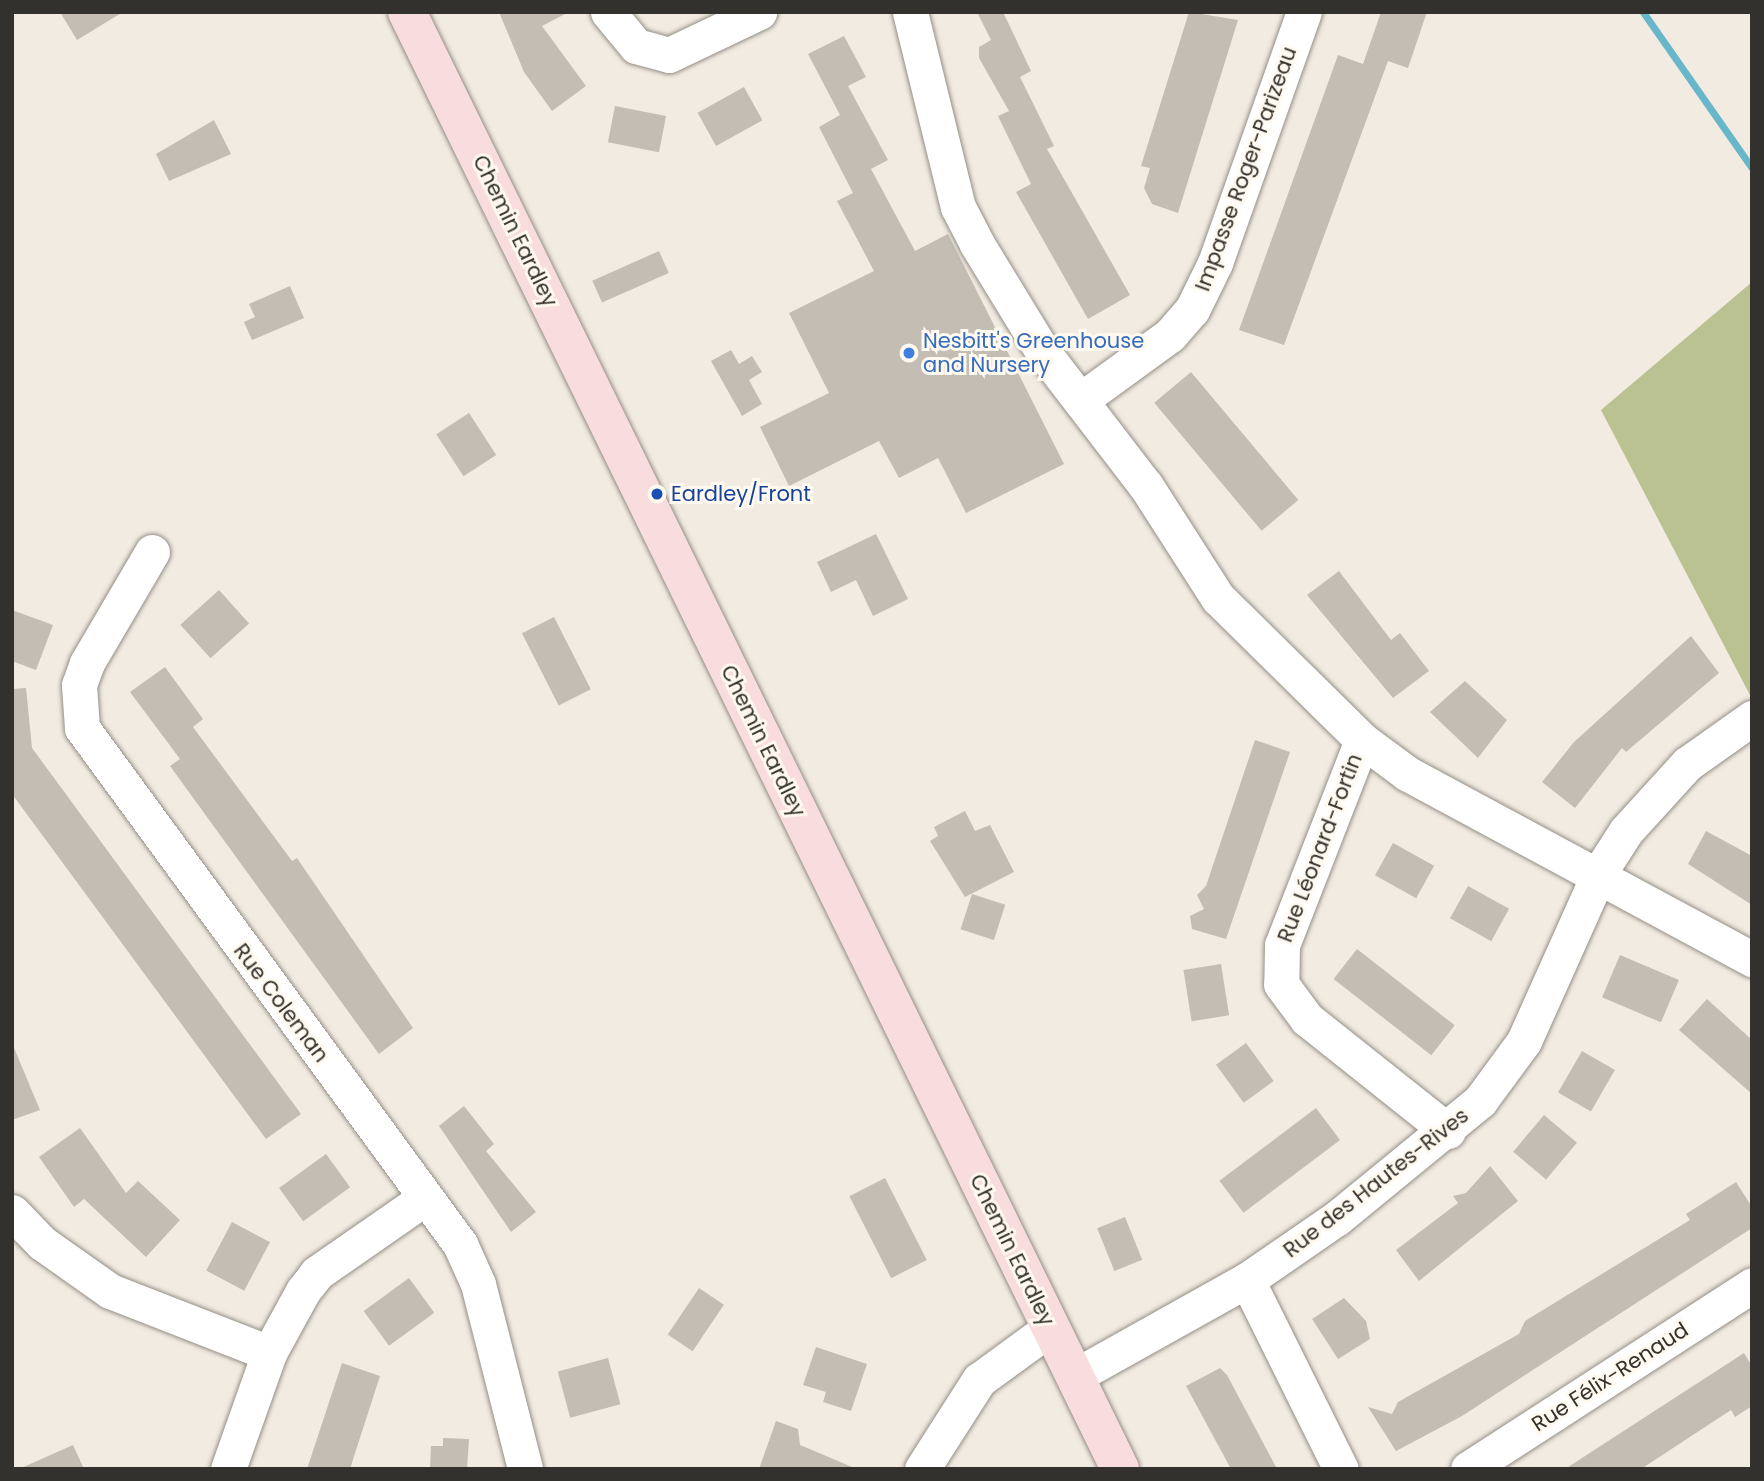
<!DOCTYPE html>
<html>
<head>
<meta charset="utf-8">
<style>
  body { margin:0 }
  #map { position:relative; width:1764px; height:1481px; overflow:hidden; background:#f2ebe2; font-family:Poppins,sans-serif }
  div>[style] { position:absolute }
  .green>* { inset:0; background:#bac292 }
  .stream>* { height:7px; margin:-3.5px; padding:0 3.5px; transform-origin:3.5px; border-radius:3.5px; background:#67b6c9 }
  .building>* { inset:0; background:#c3bdb4; transform-origin:0 0 }
  .roads { filter:drop-shadow(0 0 2px #948f86) drop-shadow(0 0 2px #948f86) }
  .minor>* { height:35px; margin:-17.5px; padding:0 17.5px; transform-origin:17.5px; border-radius:17.5px; background:#fff }
  .major>* { height:38px; margin:-19px; padding:0 19px; transform-origin:19px; border-radius:19px; background:#f9dcdd }
  .dots>* { width:19px; height:19px; translate:-50% -50%; box-sizing:border-box; border:4px solid #fff9ef; border-radius:50% }
  span { translate:-50% -50%; white-space:nowrap; text-align:center; line-height:1.15; -webkit-text-stroke:6px #fff9ef; paint-order:stroke }
  .street-label { font-size:21px; color:#33312d }
  .shop-label { font-size:21px; color:#366cbe }
  .left { translate:0 -50%; text-align:left }
  .transit-label { font-size:21px; color:#164399 }
  .frame { position:absolute; inset:0; border:14px solid #33312d; pointer-events:none }
</style>
</head>
<body>
<div id="map">
  <div class="green">
    <div style="clip-path:polygon(1752px 282px,1752px 699px,1601px 410px)"></div>
  </div>
  <div class="stream">
    <div style="left:1643px;top:12px;width:190px;rotate:55.1deg"></div>
  </div>
  <div class="building">
    <div style="clip-path:polygon(60px 12px,123px 12px,77px 40px)"></div>
    <div style="clip-path:polygon(499px 12px,569px 12px,542px 26px,586px 86px,552px 111px,524px 72px)"></div>
    <div style="clip-path:polygon(977px 12px,1003px 12px,1031px 71px,1020px 77px,1054px 146px,1047px 149px,1130px 295px,1088px 319px,1016px 192px,1031px 184px,998px 116px,1009px 111px,979px 58px,979px 47px,991px 40px)"></div>
    <div style="clip-path:polygon(1189px 12px,1238px 20px,1178px 213px,1152px 204px,1144px 188px,1150px 168px,1141px 166px)"></div>
    <div style="clip-path:polygon(1381px 12px,1427px 12px,1408px 68px,1388px 61px,1284px 345px,1239px 330px,1338px 55px,1363px 64px)"></div>
    <div style="clip-path:polygon(844px 36px,866px 77px,848px 86px,888px 160px,871px 169px,915px 251px,948px 234px,1064px 464px,966px 513px,938px 458px,899px 478px,879px 441px,789px 486px,760px 427px,829px 393px,789px 313px,874px 271px,837px 201px,853px 193px,819px 127px,840px 115px,808px 54px)"></div>
    <div style="left:744px;top:87px;width:38px;height:53px;rotate:61deg"></div>
    <div style="left:615px;top:106px;width:52px;height:37px;rotate:11deg"></div>
    <div style="clip-path:polygon(214px 120px,231px 154px,169px 181px,156px 154px)"></div>
    <div style="left:659px;top:251px;width:24px;height:73px;rotate:66deg"></div>
    <div style="clip-path:polygon(290px 286px,304px 318px,252px 340px,244px 322px,255px 317px,249px 304px)"></div>
    <div style="clip-path:polygon(731px 350px,739px 364px,752px 356px,762px 372px,749px 380px,762px 404px,742px 416px,711px 361px)"></div>
    <div style="left:1191px;top:372px;width:167px;height:48px;rotate:50deg"></div>
    <div style="left:469px;top:413px;width:50px;height:39px;rotate:57deg"></div>
    <div style="clip-path:polygon(876px 534px,908px 599px,873px 616px,856px 580px,831px 592px,817px 562px)"></div>
    <div style="clip-path:polygon(1339px 571px,1391px 640px,1400px 633px,1429px 671px,1393px 698px,1307px 595px)"></div>
    <div style="left:219px;top:590px;width:45px;height:52px;rotate:48deg"></div>
    <div style="clip-path:polygon(12px 610px,53px 625px,36px 670px,12px 661px)"></div>
    <div style="left:554px;top:617px;width:81px;height:36px;rotate:63deg"></div>
    <div style="clip-path:polygon(1691px 636px,1719px 673px,1626px 752px,1622px 748px,1575px 808px,1542px 782px,1574px 742px)"></div>
    <div style="clip-path:polygon(165px 667px,203px 719px,193px 727px,292px 861px,297px 858px,413px 1028px,379px 1054px,170px 766px,180px 759px,130px 692px)"></div>
    <div style="clip-path:polygon(1465px 681px,1507px 720px,1478px 758px,1430px 712px)"></div>
    <div style="clip-path:polygon(26px 688px,32px 748px,301px 1114px,266px 1139px,12px 794px,12px 689px)"></div>
    <div style="clip-path:polygon(1255px 740px,1290px 752px,1226px 939px,1192px 929px,1190px 916px,1204px 909px,1197px 895px,1206px 886px)"></div>
    <div style="clip-path:polygon(965px 811px,975px 831px,990px 825px,1014px 872px,965px 897px,930px 841px,938px 836px,934px 827px)"></div>
    <div style="clip-path:polygon(1706px 831px,1752px 856px,1752px 905px,1688px 864px)"></div>
    <div style="left:1393px;top:843px;width:47px;height:37px;rotate:29deg"></div>
    <div style="left:1468px;top:886px;width:47px;height:37px;rotate:29deg"></div>
    <div style="left:972px;top:894px;width:35px;height:37px;rotate:18deg"></div>
    <div style="left:1357px;top:949px;width:124px;height:38px;rotate:38deg"></div>
    <div style="left:1620px;top:955px;width:64px;height:46px;rotate:23deg"></div>
    <div style="left:1221px;top:964px;width:52px;height:38px;rotate:81deg"></div>
    <div style="clip-path:polygon(1707px 999px,1752px 1040px,1752px 1094px,1679px 1030px)"></div>
    <div style="clip-path:polygon(12px 1043px,40px 1110px,12px 1120px)"></div>
    <div style="left:1246px;top:1043px;width:47px;height:37px;rotate:54deg"></div>
    <div style="left:1582px;top:1051px;width:38px;height:48px;rotate:30deg"></div>
    <div style="clip-path:polygon(464px 1106px,494px 1144px,486px 1151px,536px 1212px,511px 1232px,439px 1126px)"></div>
    <div style="left:1316px;top:1108px;width:40px;height:121px;rotate:53deg"></div>
    <div style="left:1544px;top:1115px;width:43px;height:48px;rotate:40deg"></div>
    <div style="clip-path:polygon(80px 1128px,126px 1193px,138px 1181px,180px 1220px,146px 1257px,84px 1199px,74px 1207px,39px 1157px)"></div>
    <div style="left:326px;top:1154px;width:41px;height:58px;rotate:54deg"></div>
    <div style="clip-path:polygon(1490px 1166px,1518px 1201px,1419px 1281px,1396px 1250px,1458px 1203px,1453px 1196px,1466px 1193px)"></div>
    <div style="left:885px;top:1178px;width:92px;height:40px;rotate:63deg"></div>
    <div style="clip-path:polygon(1736px 1182px,1752px 1207px,1752px 1228px,1462px 1416px,1396px 1451px,1368px 1407px,1392px 1414px,1398px 1402px,1519px 1334px,1525px 1321px,1690px 1220px,1686px 1214px)"></div>
    <div style="left:1125px;top:1217px;width:46px;height:30px;rotate:68deg"></div>
    <div style="left:232px;top:1222px;width:43px;height:55px;rotate:28deg"></div>
    <div style="left:409px;top:1278px;width:43px;height:56px;rotate:54deg"></div>
    <div style="left:699px;top:1288px;width:30px;height:56px;rotate:34deg"></div>
    <div style="clip-path:polygon(1344px 1298px,1366px 1321px,1370px 1339px,1338px 1359px,1312px 1319px)"></div>
    <div style="clip-path:polygon(816px 1347px,867px 1364px,851px 1411px,823px 1402px,826px 1392px,803px 1385px)"></div>
    <div style="clip-path:polygon(1744px 1353px,1752px 1366px,1752px 1406px,1735px 1417px,1731px 1410px,1641px 1469px,1565px 1469px)"></div>
    <div style="left:608px;top:1358px;width:48px;height:52px;rotate:75deg"></div>
    <div style="clip-path:polygon(342px 1363px,380px 1376px,357px 1447px,350px 1469px,307px 1469px)"></div>
    <div style="clip-path:polygon(1220px 1368px,1227px 1375px,1277px 1469px,1231px 1469px,1186px 1386px)"></div>
    <div style="clip-path:polygon(776px 1421px,798px 1429px,800px 1445px,857px 1469px,759px 1469px)"></div>
    <div style="clip-path:polygon(443px 1438px,469px 1439px,467px 1469px,430px 1469px,431px 1446px,443px 1446px)"></div>
    <div style="clip-path:polygon(73px 1445px,84px 1469px,19px 1469px)"></div>
  </div>
  <div class="roads">
    <div class="minor">
      <div style="left:608px;top:12px;width:44px;rotate:50.5deg"></div>
      <div style="left:636px;top:46px;width:34px;rotate:15deg"></div>
      <div style="left:669px;top:55px;width:100px;rotate:-25.5deg"></div>
      <div style="left:910px;top:12px;width:201px;rotate:76.2deg"></div>
      <div style="left:958px;top:207px;width:42px;rotate:62.8deg"></div>
      <div style="left:977px;top:244px;width:127px;rotate:58.6deg"></div>
      <div style="left:1043px;top:352px;width:169px;rotate:52.5deg"></div>
      <div style="left:1146px;top:486px;width:133px;rotate:57.3deg"></div>
      <div style="left:1218px;top:598px;width:202px;rotate:44.6deg"></div>
      <div style="left:1362px;top:740px;width:57px;rotate:36.5deg"></div>
      <div style="left:1408px;top:774px;width:391px;rotate:28.3deg"></div>
      <div style="left:1082px;top:399px;width:109px;rotate:-36deg"></div>
      <div style="left:1170px;top:335px;width:33px;rotate:-49deg"></div>
      <div style="left:1192px;top:310px;width:52px;rotate:-63.9deg"></div>
      <div style="left:1215px;top:263px;width:266px;rotate:-70.5deg"></div>
      <div style="left:152px;top:552px;width:129px;rotate:120.4deg"></div>
      <div style="left:87px;top:663px;width:23px;rotate:110deg"></div>
      <div style="left:79px;top:685px;width:43px;rotate:86deg"></div>
      <div style="left:82px;top:728px;width:640px;rotate:53.78deg"></div>
      <div style="left:460px;top:1244px;width:44px;rotate:65.8deg"></div>
      <div style="left:478px;top:1284px;width:191px;rotate:75.7deg"></div>
      <div style="left:1362px;top:740px;width:220px;rotate:111.3deg"></div>
      <div style="left:1282px;top:945px;width:39px;rotate:91deg"></div>
      <div style="left:1281px;top:984px;width:44px;rotate:53.4deg"></div>
      <div style="left:1307px;top:1019px;width:180px;rotate:38.5deg"></div>
      <div style="left:12px;top:1212px;width:43px;rotate:45.9deg"></div>
      <div style="left:42px;top:1243px;width:83px;rotate:35.2deg"></div>
      <div style="left:110px;top:1291px;width:171px;rotate:21.3deg"></div>
      <div style="left:1247px;top:1280px;width:211px;rotate:63.6deg"></div>
      <div style="left:1075px;top:1376px;width:197px;rotate:-29.2deg"></div>
      <div style="left:1247px;top:1280px;width:109px;rotate:-34.6deg"></div>
      <div style="left:1337px;top:1218px;width:185px;rotate:-39.3deg"></div>
      <div style="left:1480px;top:1101px;width:74px;rotate:-53.7deg"></div>
      <div style="left:1524px;top:1041px;width:184px;rotate:-65.9deg"></div>
      <div style="left:1599px;top:873px;width:50px;rotate:-57.3deg"></div>
      <div style="left:1626px;top:831px;width:91px;rotate:-47.7deg"></div>
      <div style="left:1687px;top:764px;width:80px;rotate:-35.3deg"></div>
      <div style="left:228px;top:1469px;width:123px;rotate:-70.5deg"></div>
      <div style="left:269px;top:1353px;width:71px;rotate:-61.3deg"></div>
      <div style="left:303px;top:1291px;width:23px;rotate:-52deg"></div>
      <div style="left:317px;top:1273px;width:131px;rotate:-34.8deg"></div>
      <div style="left:922px;top:1469px;width:106px;rotate:-57.4deg"></div>
      <div style="left:979px;top:1380px;width:88px;rotate:-36.2deg"></div>
      <div style="left:1468px;top:1469px;width:338px;rotate:-32.9deg"></div>
    </div>
    <div class="major">
      <div style="left:407px;top:12px;width:1622px;rotate:63.92deg"></div>
    </div>
  </div>
  <div class="dots">
    <div style="left:909px;top:353px;background:#3f7fe0"></div>
    <div style="left:657px;top:494px;background:#1a4fb4"></div>
  </div>
  <div class="street-label">
    <span style="left:1246px;top:169px;rotate:-70deg">Impasse Roger-Parizeau</span>
    <span style="left:515px;top:231px;rotate:64deg">Chemin Eardley</span>
    <span style="left:763px;top:741px;rotate:64deg">Chemin Eardley</span>
    <span style="left:1320px;top:848px;rotate:-69deg">Rue Léonard-Fortin</span>
    <span style="left:281px;top:1003px;rotate:53deg">Rue Coleman</span>
    <span style="left:1376px;top:1183px;rotate:-38deg">Rue des Hautes-Rives</span>
    <span style="left:1012px;top:1250px;rotate:64deg">Chemin Eardley</span>
    <span style="left:1610px;top:1377px;rotate:-33deg">Rue Félix-Renaud</span>
  </div>
  <div class="shop-label">
    <span class="left" style="left:923px;top:353px">Nesbitt's Greenhouse<br>and Nursery</span>
  </div>
  <div class="transit-label">
    <span class="left" style="left:671px;top:494px">Eardley/Front</span>
  </div>
  <div class="frame"></div>
</div>
</body>
</html>
